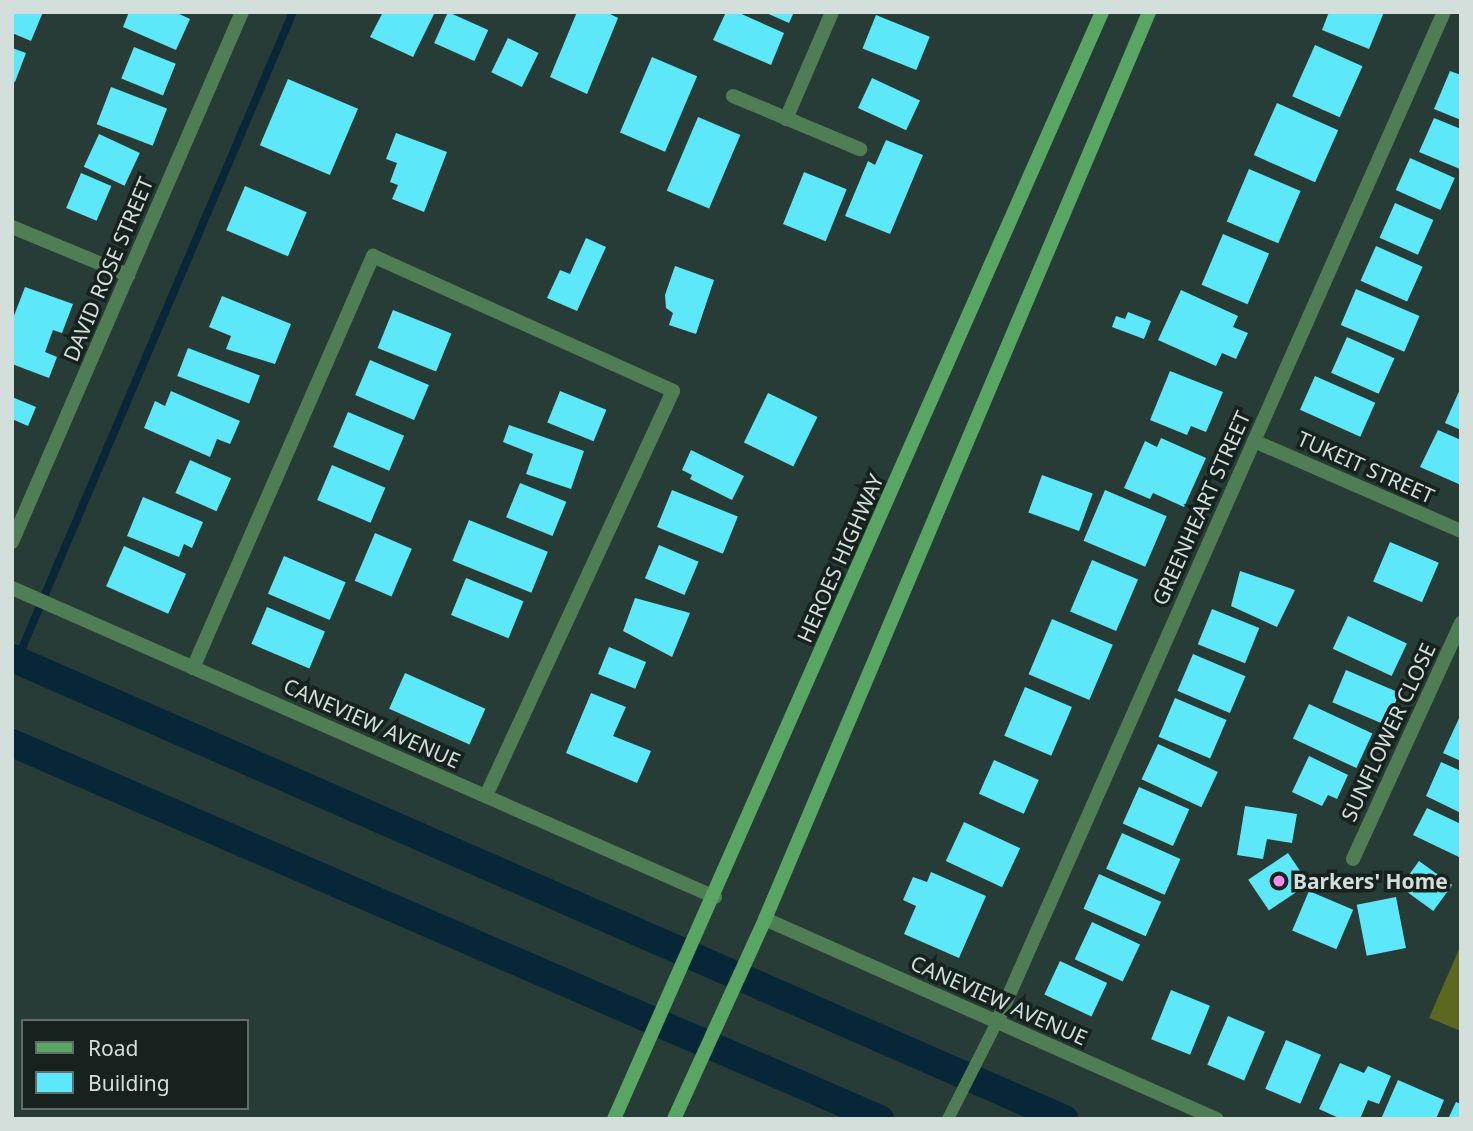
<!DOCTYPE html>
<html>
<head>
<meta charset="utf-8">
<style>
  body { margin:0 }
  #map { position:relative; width:1473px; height:1131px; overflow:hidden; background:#273c37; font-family:"Noto Sans",sans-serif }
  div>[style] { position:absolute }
  .green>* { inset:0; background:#5c671f }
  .stream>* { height:8px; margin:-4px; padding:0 4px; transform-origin:4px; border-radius:4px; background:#072638 }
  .canal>* { height:28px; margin:-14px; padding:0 14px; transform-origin:14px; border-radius:14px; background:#072638 }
  .building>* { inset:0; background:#5de8fa; transform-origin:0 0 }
  .service>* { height:12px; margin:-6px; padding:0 6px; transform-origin:6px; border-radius:6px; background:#4f7e55 }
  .minor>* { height:14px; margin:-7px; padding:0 7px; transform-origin:7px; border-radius:7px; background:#4f7e55 }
  .secondary>* { height:14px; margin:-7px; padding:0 7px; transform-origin:7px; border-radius:7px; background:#58a564 }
  .dots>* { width:19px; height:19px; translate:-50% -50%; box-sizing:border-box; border:4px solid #17211e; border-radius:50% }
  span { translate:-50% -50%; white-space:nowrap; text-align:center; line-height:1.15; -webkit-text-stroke:7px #17211e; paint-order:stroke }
  .street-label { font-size:21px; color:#d2dfdb }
  .poi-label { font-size:21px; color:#d2dfdb; font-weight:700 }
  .left { translate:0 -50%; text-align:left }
  .frame { position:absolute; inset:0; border:14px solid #d2dfdb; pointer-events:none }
  .legend { position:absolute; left:21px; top:1019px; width:228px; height:91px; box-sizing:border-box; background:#17211e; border:2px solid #626d6a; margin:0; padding:9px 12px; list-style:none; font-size:21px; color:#d2dfdb }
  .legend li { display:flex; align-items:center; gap:14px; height:35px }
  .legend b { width:35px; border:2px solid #626d6a }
</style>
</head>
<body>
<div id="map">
  <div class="green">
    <div style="clip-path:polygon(1461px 945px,1461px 1031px,1429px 1018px)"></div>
  </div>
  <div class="stream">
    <div style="left:17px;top:660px;width:704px;rotate:-66.93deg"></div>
  </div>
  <div class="canal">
    <div style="left:12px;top:658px;width:1149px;rotate:23.66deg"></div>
    <div style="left:12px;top:743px;width:946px;rotate:23.42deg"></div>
  </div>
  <div class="building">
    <div style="clip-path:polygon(12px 12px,43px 12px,31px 41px,12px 33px)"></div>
    <div style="clip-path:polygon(129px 12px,175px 12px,190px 19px,176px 50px,123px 27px)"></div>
    <div style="clip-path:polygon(383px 12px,435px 12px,413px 57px,370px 37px)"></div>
    <div style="left:448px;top:12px;width:44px;height:34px;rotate:24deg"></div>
    <div style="clip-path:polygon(577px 12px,606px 12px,618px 18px,587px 94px,550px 77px)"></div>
    <div style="clip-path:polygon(726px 12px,737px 12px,784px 33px,771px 65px,713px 40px)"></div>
    <div style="clip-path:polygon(764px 12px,794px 12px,789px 23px)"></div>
    <div style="clip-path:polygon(1329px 12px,1384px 12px,1369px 49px,1322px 30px)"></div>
    <div style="left:876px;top:15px;width:58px;height:36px;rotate:22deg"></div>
    <div style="left:508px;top:38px;width:34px;height:38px;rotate:26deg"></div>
    <div style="left:1315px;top:45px;width:52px;height:56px;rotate:24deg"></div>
    <div style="left:134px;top:47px;width:45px;height:34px;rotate:22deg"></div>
    <div style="clip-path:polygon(12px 48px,26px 53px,15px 82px,12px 81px)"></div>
    <div style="left:652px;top:57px;width:49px;height:82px;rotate:23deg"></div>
    <div style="clip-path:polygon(1450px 71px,1461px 75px,1461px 120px,1434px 109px)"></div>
    <div style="left:872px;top:78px;width:53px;height:33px;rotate:25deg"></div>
    <div style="left:288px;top:79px;width:76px;height:72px;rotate:23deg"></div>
    <div style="left:111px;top:87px;width:60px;height:40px;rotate:21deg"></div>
    <div style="left:1277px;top:103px;width:67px;height:57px;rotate:24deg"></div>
    <div style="left:698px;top:117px;width:46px;height:80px;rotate:23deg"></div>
    <div style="clip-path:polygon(1434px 118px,1461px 129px,1460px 169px,1419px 152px)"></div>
    <div style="clip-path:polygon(396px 133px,447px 152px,424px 212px,392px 199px,398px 185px,390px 182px,397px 163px,386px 159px)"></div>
    <div style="left:99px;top:134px;width:45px;height:36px;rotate:25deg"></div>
    <div style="clip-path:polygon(886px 140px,923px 155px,890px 234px,845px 216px,868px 161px,875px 165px)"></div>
    <div style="left:1410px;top:158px;width:49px;height:35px;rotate:24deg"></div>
    <div style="left:1249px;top:169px;width:56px;height:57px;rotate:23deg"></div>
    <div style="left:804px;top:172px;width:46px;height:56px;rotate:22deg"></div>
    <div style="left:81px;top:173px;width:33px;height:38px;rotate:23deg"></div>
    <div style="left:245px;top:186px;width:67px;height:48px;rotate:23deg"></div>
    <div style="left:1395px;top:203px;width:42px;height:38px;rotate:24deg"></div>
    <div style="left:1223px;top:234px;width:50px;height:55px;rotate:23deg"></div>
    <div style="clip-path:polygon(586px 238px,606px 247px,577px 311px,547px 298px,560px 270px,570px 274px)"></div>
    <div style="left:1376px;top:246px;width:51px;height:38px;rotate:24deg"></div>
    <div style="clip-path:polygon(675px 266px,714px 280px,696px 334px,669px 325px,673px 313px,666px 308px,665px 295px)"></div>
    <div style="clip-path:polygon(25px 287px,73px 304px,62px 333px,53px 330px,45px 352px,57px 357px,49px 378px,12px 364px,12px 321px)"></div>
    <div style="left:1356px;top:289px;width:69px;height:39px;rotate:23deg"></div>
    <div style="clip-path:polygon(1181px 290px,1238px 316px,1233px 327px,1248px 333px,1236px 359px,1222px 353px,1216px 366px,1158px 340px)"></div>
    <div style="clip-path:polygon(222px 296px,291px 324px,275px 364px,226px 349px,231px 336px,209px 327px)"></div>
    <div style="left:393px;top:310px;width:63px;height:41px;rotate:22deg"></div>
    <div style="clip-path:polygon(1128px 312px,1151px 321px,1144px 339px,1112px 327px,1116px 316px,1125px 319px)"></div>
    <div style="left:1347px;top:337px;width:52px;height:39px;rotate:24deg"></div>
    <div style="left:188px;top:348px;width:77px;height:30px;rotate:21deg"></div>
    <div style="left:370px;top:360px;width:64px;height:38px;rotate:23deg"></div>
    <div style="clip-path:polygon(1170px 371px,1223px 392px,1206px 432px,1191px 426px,1187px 435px,1150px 420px)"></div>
    <div style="left:1315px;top:376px;width:66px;height:37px;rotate:24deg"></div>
    <div style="clip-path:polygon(1461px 387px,1461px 430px,1445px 423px)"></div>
    <div style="clip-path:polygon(171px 391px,240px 421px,230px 444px,217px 439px,210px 457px,144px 428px,155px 401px,165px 406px)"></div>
    <div style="left:560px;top:391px;width:50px;height:34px;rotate:22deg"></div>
    <div style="left:768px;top:393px;width:55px;height:55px;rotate:26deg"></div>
    <div style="clip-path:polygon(12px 397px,36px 407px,28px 426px,12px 419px)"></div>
    <div style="left:348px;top:412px;width:61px;height:38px;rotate:23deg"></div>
    <div style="clip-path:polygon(509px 425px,584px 451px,571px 489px,526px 474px,533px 454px,503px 442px)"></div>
    <div style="clip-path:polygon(1438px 430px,1461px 440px,1461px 485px,1420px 467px)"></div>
    <div style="clip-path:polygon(1161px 438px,1206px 458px,1184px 507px,1153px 493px,1150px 499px,1124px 488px,1145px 441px,1157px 447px)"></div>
    <div style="clip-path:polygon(691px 450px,744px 476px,732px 500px,690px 479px,692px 475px,682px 470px)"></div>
    <div style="left:190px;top:460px;width:45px;height:36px;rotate:24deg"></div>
    <div style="left:332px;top:465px;width:58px;height:38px;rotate:23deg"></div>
    <div style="left:1042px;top:475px;width:54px;height:40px;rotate:20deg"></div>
    <div style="left:520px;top:483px;width:50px;height:37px;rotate:22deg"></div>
    <div style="left:672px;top:490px;width:71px;height:40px;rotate:22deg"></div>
    <div style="left:1105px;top:490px;width:67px;height:55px;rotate:23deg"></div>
    <div style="clip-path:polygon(143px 497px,203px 522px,192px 548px,184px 544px,179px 557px,127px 536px)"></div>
    <div style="left:469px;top:520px;width:85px;height:44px;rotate:22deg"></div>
    <div style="left:375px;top:533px;width:40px;height:52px;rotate:23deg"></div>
    <div style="left:1390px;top:542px;width:53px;height:43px;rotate:23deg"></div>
    <div style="left:659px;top:545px;width:43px;height:36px;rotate:23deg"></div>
    <div style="left:124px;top:546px;width:68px;height:44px;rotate:24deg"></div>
    <div style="left:284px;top:556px;width:67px;height:41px;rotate:23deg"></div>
    <div style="left:1092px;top:560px;width:50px;height:56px;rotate:23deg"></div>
    <div style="clip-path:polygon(1240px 571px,1295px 590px,1277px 627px,1231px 606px)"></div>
    <div style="left:466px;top:578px;width:62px;height:40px;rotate:22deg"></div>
    <div style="clip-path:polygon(635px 598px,690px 613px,672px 657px,623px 631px)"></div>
    <div style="left:267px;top:607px;width:63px;height:40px;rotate:23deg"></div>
    <div style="left:1212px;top:609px;width:51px;height:38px;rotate:22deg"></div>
    <div style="left:1348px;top:616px;width:65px;height:36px;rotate:25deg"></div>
    <div style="left:1052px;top:619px;width:66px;height:60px;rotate:23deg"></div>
    <div style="left:609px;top:647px;width:40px;height:29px;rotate:22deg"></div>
    <div style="left:1193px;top:654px;width:57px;height:40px;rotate:23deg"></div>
    <div style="left:1346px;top:670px;width:58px;height:35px;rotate:23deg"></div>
    <div style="left:405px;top:673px;width:88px;height:39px;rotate:24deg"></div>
    <div style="left:1025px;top:687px;width:51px;height:53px;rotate:23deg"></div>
    <div style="clip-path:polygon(591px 693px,626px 707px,613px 736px,651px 751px,637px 783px,566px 753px)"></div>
    <div style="left:1175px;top:698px;width:56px;height:42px;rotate:23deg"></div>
    <div style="left:1309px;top:704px;width:70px;height:38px;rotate:25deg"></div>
    <div style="clip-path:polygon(1461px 714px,1461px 761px,1443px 753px)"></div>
    <div style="left:1158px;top:744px;width:66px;height:39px;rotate:25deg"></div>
    <div style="clip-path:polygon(1309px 756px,1348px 775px,1337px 799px,1328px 795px,1322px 806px,1292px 792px)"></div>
    <div style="left:994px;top:760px;width:49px;height:37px;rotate:24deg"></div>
    <div style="clip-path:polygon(1441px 762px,1461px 771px,1461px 813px,1426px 796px)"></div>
    <div style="left:1139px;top:787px;width:55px;height:40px;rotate:24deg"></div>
    <div style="clip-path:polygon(1245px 806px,1297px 814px,1292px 843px,1267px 839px,1263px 859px,1237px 855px)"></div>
    <div style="clip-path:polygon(1427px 808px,1461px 824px,1461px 858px,1413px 835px)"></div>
    <div style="left:964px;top:822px;width:62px;height:43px;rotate:25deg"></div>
    <div style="left:1122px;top:833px;width:64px;height:39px;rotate:24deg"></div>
    <div style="left:1288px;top:853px;width:37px;height:48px;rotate:56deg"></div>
    <div style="left:1419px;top:861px;width:41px;height:32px;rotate:36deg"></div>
    <div style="clip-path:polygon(931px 872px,986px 896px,959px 958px,904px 934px,916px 906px,903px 900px,913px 877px,927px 882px)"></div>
    <div style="left:1099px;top:874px;width:68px;height:38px;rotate:24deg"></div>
    <div style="left:1309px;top:891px;width:48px;height:43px;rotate:23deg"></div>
    <div style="left:1396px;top:897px;width:52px;height:40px;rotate:79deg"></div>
    <div style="left:1092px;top:922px;width:53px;height:41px;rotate:25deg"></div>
    <div style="left:1060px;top:961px;width:52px;height:37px;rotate:25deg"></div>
    <div style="left:1171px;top:990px;width:42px;height:53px;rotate:22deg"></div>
    <div style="left:1228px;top:1016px;width:40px;height:53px;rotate:23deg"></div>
    <div style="left:1286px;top:1040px;width:38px;height:53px;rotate:23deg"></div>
    <div style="clip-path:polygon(1340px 1063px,1364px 1073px,1368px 1066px,1391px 1076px,1379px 1104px,1368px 1100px,1360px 1119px,1341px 1119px,1319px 1109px)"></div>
    <div style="clip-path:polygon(1398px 1080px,1444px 1100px,1436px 1119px,1381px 1119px)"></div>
    <div style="clip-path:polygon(1456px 1102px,1461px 1104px,1461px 1119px,1448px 1119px)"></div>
  </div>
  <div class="service">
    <div style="left:948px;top:1119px;width:109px;rotate:-63.2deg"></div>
  </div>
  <div class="minor">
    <div style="left:733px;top:96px;width:138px;rotate:22.7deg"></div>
    <div style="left:786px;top:119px;width:116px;rotate:-66.7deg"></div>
    <div style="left:12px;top:227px;width:126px;rotate:22.5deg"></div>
    <div style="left:1254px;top:441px;width:226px;rotate:23.5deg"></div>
    <div style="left:12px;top:542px;width:578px;rotate:-66.54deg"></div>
    <div style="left:12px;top:588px;width:768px;rotate:23.73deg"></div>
    <div style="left:193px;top:668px;width:450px;rotate:-66.4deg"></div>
    <div style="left:373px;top:256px;width:329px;rotate:24.2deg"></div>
    <div style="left:673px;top:391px;width:446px;rotate:114.8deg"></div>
    <div style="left:1353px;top:859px;width:260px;rotate:-65.4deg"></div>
    <div style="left:765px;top:919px;width:494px;rotate:23.9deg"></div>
    <div style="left:997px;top:1022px;width:1104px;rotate:-66.13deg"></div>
  </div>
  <div class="secondary">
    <div style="left:614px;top:1119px;width:1210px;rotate:-66.21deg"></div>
    <div style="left:674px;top:1119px;width:220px;rotate:-65.5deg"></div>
    <div style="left:765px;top:919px;width:985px;rotate:-67.05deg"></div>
  </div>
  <div class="dots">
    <div style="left:1279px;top:881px;background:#f28af2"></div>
  </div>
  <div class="street-label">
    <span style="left:108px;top:269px;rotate:-67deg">DAVID ROSE STREET</span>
    <span style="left:1366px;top:467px;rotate:24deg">TUKEIT STREET</span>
    <span style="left:1201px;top:508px;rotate:-66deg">GREENHEART STREET</span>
    <span style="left:840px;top:558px;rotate:-66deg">HEROES HIGHWAY</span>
    <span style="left:372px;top:723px;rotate:24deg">CANEVIEW AVENUE</span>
    <span style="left:1388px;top:732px;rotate:-65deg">SUNFLOWER CLOSE</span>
    <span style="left:999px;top:1000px;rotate:24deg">CANEVIEW AVENUE</span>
  </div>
  <div class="poi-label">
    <span class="left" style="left:1293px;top:881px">Barkers' Home</span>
  </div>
  <div class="frame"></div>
  <ul class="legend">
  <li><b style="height:9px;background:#58a564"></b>Road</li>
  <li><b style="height:19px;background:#5de8fa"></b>Building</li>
  </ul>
</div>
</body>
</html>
